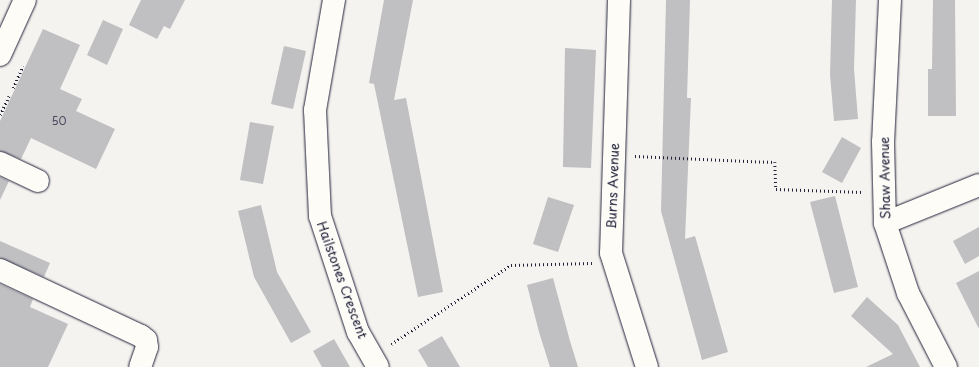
<!DOCTYPE html>
<style>
body{margin:0}
#map{position:relative;width:979px;height:367px;overflow:hidden;background:#f4f3ef;font-family:"Playpen Sans",sans-serif}
div>[style]{position:absolute}
[style*='--x']{left:calc(var(--x)*1px);top:calc(var(--y)*1px);width:calc(var(--w)*1px);rotate:calc(var(--a)*1deg)}
.building>*{inset:0;background:#c0bfc2}
.path>*{height:2.5px;margin-top:-1.25px;transform-origin:0;background:repeating-linear-gradient(90deg,#22223b 0 1px,transparent 0 4px)}
.roads{filter:drop-shadow(0 0 1px #22223b) drop-shadow(0 0 1px #22223b)}
.minor>*{height:22px;margin:-11px;padding:0 11px;transform-origin:11px;border-radius:11px;background:#fdfcf7}
.major>*{height:22px;margin:-11px;padding:0 11px;transform-origin:11px;border-radius:11px;background:#fdfcf7}
span{translate:-50% -50%;white-space:nowrap;text-align:center;line-height:1.15;-webkit-text-stroke:3.5px #fdfcf7;paint-order:stroke}
.number-label{font-size:11px;color:#4a495d}
.number-label span{-webkit-text-stroke-width:0}
.street-label{font-size:13px;color:#22223b}
</style>
<div id="map">
<div class="building">
<i style="clip-path:polygon(141px 0,185px 0,170px 29px,164px 26px,157px 39px,129px 25px)"></i>
<i style="clip-path:polygon(384px 0,413px 0,394px 100px,406px 98px,443px 292px,418px 297px,374px 84px,369px 83px)"></i>
<i style="clip-path:polygon(666px 0,690px 0,687px 98px,691px 98px,685px 239px,695px 236px,728px 352px,702px 360px,661px 211px)"></i>
<i style="clip-path:polygon(832px 0,856px 0,854px 69px,858px 119px,834px 121px,830px 75px)"></i>
<i style="clip-path:polygon(933px 0,955px 0,956px 116px,928px 116px,928px 69px,932px 69px)"></i>
<i style="clip-path:polygon(103px 20px,123px 29px,107px 65px,87px 55px)"></i>
<i style="clip-path:polygon(43px 29px,80px 45px,60px 89px,82px 99px,76px 111px,115px 129px,96px 169px,31px 138px,21px 159px,0 151px,0 121px)"></i>
<i style="clip-path:polygon(284px 46px,306px 51px,293px 109px,271px 104px)"></i>
<i style="clip-path:polygon(565px 48px,596px 50px,591px 168px,563px 167px)"></i>
<i style="clip-path:polygon(250px 122px,274px 126px,263px 184px,240px 180px)"></i>
<i style="clip-path:polygon(842px 137px,861px 148px,842px 183px,822px 172px)"></i>
<i style="clip-path:polygon(0 177px,9px 181px,0 200px)"></i>
<i style="clip-path:polygon(835px 196px,858px 287px,834px 293px,810px 202px)"></i>
<i style="clip-path:polygon(548px 197px,574px 205px,558px 252px,533px 244px)"></i>
<i style="clip-path:polygon(261px 205px,277px 272px,311px 332px,291px 343px,254px 277px,238px 211px)"></i>
<i style="clip-path:polygon(979px 227px,979px 256px,965px 264px,953px 241px)"></i>
<i style="clip-path:polygon(0 241px,50px 263px,44px 277px,0 258px)"></i>
<i style="clip-path:polygon(979px 271px,979px 329px,956px 283px)"></i>
<i style="clip-path:polygon(553px 278px,570px 341px,578px 367px,550px 367px,539px 332px,527px 285px)"></i>
<i style="clip-path:polygon(0 284px,33px 299px,30px 307px,68px 324px,48px 367px,0 367px)"></i>
<i style="clip-path:polygon(867px 297px,898px 325px,920px 367px,866px 367px,893px 354px,851px 316px)"></i>
<i style="clip-path:polygon(442px 336px,460px 367px,428px 367px,418px 350px)"></i>
<i style="clip-path:polygon(334px 339px,350px 367px,322px 367px,313px 351px)"></i>
</div>
<div class="path">
<i style="--x:13;--y:88;--w:24;--a:-66"></i>
<i style="--x:0;--y:115;--w:21;--a:-65"></i>
<i style="--x:635;--y:156;--w:140;--a:2.5"></i>
<i style="--x:775;--y:162;--w:27;--a:88"></i>
<i style="--x:776;--y:189;--w:86;--a:2"></i>
<i style="--x:391;--y:344;--w:144;--a:-33.4"></i>
<i style="--x:511;--y:265;--w:81;--a:-1.4"></i>
</div>
<div class="roads">
<div class="minor">
<i style="--x:334;--y:0;--w:112;--a:99.8"></i>
<i style="--x:315;--y:110;--w:106;--a:87.3"></i>
<i style="--x:320;--y:216;--w:122;--a:71.9"></i>
<i style="--x:358;--y:332;--w:40;--a:60.3"></i>
<i style="--x:619;--y:0;--w:253;--a:91.8"></i>
<i style="--x:611;--y:253;--w:120;--a:72.5"></i>
<i style="--x:890;--y:0;--w:142;--a:92.8"></i>
<i style="--x:883;--y:142;--w:81;--a:88.6"></i>
<i style="--x:885;--y:223;--w:74;--a:71.8"></i>
<i style="--x:908;--y:293;--w:83;--a:62.8"></i>
<i style="--x:0;--y:163;--w:42;--a:25.3"></i>
<i style="--x:885;--y:223;--w:101;--a:-22"></i>
<i style="--x:0;--y:270;--w:156;--a:25.1"></i>
<i style="--x:141;--y:336;--w:6;--a:39"></i>
<i style="--x:146;--y:340;--w:7;--a:82"></i>
<i style="--x:147;--y:347;--w:21;--a:109"></i>
</div>
<div class="major">
<i style="--x:0;--y:55;--w:60;--a:-65.6"></i>
</div>
</div>
<div class="number-label">
<span style="left:59px;top:121px">50</span>
</div>
<div class="street-label">
<span style="left:885px;top:178px;rotate:-91deg">Shaw Avenue</span>
<span style="left:613px;top:186px;rotate:-88deg">Burns Avenue</span>
<span style="left:342px;top:280px;rotate:70deg">Hailstones Crescent</span>
</div>
</div>
